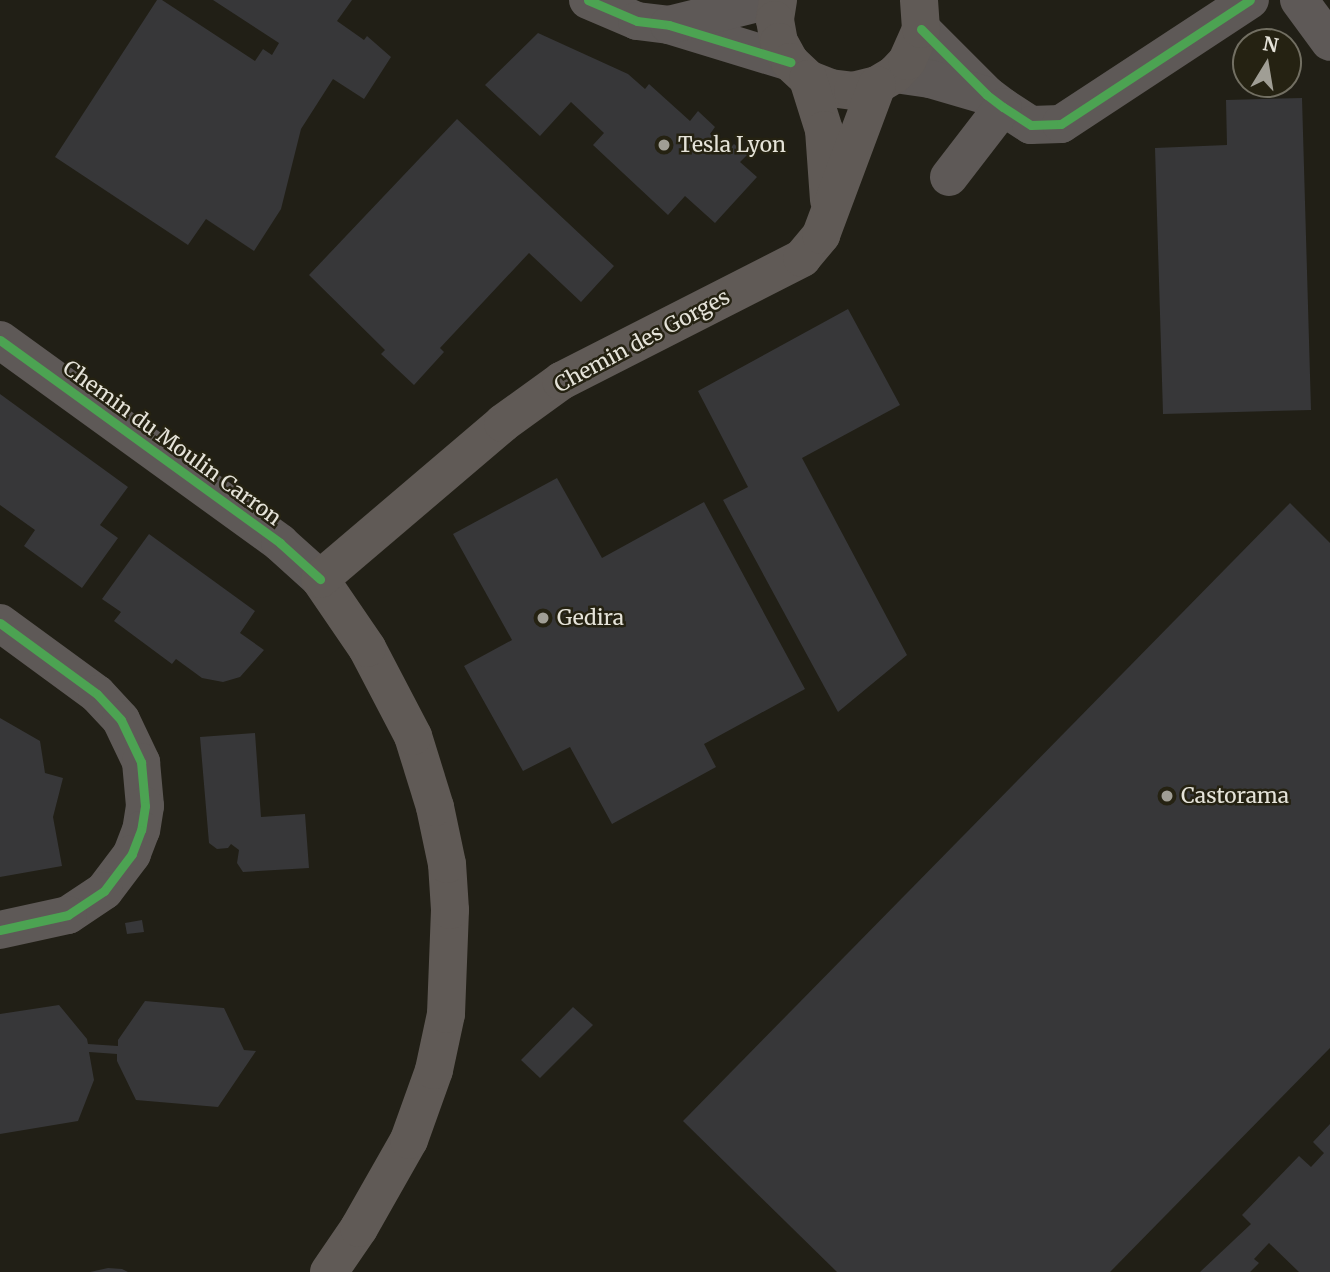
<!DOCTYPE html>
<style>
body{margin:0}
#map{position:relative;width:1330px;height:1272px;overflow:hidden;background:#211f16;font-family:Merriweather,serif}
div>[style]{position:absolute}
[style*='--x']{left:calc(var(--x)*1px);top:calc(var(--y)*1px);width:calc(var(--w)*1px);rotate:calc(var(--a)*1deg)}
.building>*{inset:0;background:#373739}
.minor>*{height:38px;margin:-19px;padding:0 19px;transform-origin:19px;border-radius:19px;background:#5e5957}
.major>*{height:38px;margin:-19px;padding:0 19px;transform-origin:19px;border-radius:19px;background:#605a56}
.cycleway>*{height:9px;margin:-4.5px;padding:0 4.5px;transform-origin:4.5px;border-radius:4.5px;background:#4ca352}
.dots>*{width:19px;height:19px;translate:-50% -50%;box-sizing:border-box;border:4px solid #252212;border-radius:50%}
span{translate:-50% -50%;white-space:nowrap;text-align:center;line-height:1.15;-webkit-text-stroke:5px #252212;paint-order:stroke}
.poi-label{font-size:21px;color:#e5e3d9}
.left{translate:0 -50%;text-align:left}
.street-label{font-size:21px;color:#e5e3d9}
.north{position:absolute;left:1232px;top:28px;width:70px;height:70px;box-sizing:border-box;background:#252212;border:2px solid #726f62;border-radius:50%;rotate:11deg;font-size:19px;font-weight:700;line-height:28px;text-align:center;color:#e5e3d9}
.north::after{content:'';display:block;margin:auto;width:24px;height:32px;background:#a09e95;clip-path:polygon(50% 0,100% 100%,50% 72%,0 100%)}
</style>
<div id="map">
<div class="building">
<i style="clip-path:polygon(157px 0,162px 0,255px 61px,263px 49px,272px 55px,279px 43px,213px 0,352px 0,337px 21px,364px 40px,367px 36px,391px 57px,364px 99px,333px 79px,301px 129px,281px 209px,254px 251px,206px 219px,188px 245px,55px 157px)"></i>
<i style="clip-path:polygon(538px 33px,628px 74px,645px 89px,649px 84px,690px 121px,698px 111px,715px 127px,710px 134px,727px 151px,734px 144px,747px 155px,740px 162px,757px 177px,715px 223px,685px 196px,668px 215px,593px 145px,604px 133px,571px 102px,540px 136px,485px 85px)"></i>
<i style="clip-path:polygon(1302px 98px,1311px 410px,1163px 414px,1155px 148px,1227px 145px,1226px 100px)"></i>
<i style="clip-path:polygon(457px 119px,614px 266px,581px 302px,529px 253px,440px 348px,444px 352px,414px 385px,381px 354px,385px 350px,309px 275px)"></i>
<i style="clip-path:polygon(848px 309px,900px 405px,802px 458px,907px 655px,838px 712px,723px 500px,748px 487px,698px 391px)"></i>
<i style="clip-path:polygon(0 394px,128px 487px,100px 525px,118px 538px,82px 588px,24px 546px,35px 530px,0 505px)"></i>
<i style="clip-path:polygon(557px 478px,602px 558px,704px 502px,805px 689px,704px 744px,716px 767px,612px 824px,570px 747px,523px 771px,464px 666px,512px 640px,453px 534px)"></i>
<i style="clip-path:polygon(1290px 503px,1330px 543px,1330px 1048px,1110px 1272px,837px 1272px,683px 1121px)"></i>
<i style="clip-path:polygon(149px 534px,255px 611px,240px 633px,264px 650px,240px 677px,223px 682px,202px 678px,176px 659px,172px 664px,114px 621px,121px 612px,102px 599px)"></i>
<i style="clip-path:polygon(0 718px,40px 741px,45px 773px,63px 778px,53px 817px,62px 866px,0 877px)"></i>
<i style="clip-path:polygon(255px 733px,261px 817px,305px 814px,309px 868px,243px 872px,237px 863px,239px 850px,231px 844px,228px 848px,217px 849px,209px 843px,200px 737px)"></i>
<i style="clip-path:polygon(142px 920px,144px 932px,127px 934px,125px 923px)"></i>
<i style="clip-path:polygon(145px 1001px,224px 1008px,244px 1050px,256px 1051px,218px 1107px,136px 1100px,117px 1061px,117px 1054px,89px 1052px,94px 1080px,78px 1121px,0 1134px,0 1014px,59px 1005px,87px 1039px,88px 1044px,118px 1046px,118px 1040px)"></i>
<i style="clip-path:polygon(573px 1007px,593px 1025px,540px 1078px,521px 1060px)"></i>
<i style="clip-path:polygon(1330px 1124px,1330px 1272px,1299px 1272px,1269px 1243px,1254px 1259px,1259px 1263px,1250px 1272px,1200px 1272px,1251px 1224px,1242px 1215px,1299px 1156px,1311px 1167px,1324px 1153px,1313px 1142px)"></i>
<i style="clip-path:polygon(108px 1268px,122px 1269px,128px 1272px,90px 1272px)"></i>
</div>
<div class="minor">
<i style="--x:588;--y:0;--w:53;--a:23.2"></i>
<i style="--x:637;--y:21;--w:32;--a:7"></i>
<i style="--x:669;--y:25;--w:127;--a:17"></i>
<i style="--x:1299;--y:0;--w:52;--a:53.6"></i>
<i style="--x:669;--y:25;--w:103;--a:-14"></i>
<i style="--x:921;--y:29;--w:93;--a:45"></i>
<i style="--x:987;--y:95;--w:20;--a:37"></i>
<i style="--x:1003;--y:107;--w:33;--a:33"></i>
<i style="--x:1031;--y:125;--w:30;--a:-2"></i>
<i style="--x:1061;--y:124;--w:226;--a:-33.3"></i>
<i style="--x:895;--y:74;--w:35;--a:8"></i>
<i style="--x:930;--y:79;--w:57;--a:16.2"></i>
<i style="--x:949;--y:177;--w:88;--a:-52.4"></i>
<i style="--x:0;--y:340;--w:346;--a:35.9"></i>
<i style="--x:280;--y:543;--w:54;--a:42"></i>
<i style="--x:0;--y:623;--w:120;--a:36.2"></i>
<i style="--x:97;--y:694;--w:35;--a:47"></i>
<i style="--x:121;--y:720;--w:47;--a:64.5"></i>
<i style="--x:141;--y:762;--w:44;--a:84.8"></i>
<i style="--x:145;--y:806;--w:24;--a:99"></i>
<i style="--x:141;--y:830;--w:26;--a:111"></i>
<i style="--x:132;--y:854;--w:46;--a:127.1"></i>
<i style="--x:104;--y:891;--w:43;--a:146.3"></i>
<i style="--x:68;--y:915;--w:70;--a:167.6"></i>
</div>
<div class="major">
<i style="--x:778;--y:0;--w:20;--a:99"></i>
<i style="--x:775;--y:20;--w:22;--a:80"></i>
<i style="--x:779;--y:42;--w:23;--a:61"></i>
<i style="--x:790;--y:62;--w:25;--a:43"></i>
<i style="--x:808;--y:79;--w:24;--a:22"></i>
<i style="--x:830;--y:88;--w:23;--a:7"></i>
<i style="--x:853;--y:91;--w:25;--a:-14"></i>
<i style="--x:877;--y:85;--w:21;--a:-31"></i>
<i style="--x:895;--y:74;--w:18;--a:-47"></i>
<i style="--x:907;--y:61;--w:35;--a:-66"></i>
<i style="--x:921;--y:29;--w:29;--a:-94"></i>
<i style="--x:808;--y:79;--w:53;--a:72.6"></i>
<i style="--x:824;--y:130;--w:70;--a:85.9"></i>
<i style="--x:329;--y:1272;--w:53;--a:-55.7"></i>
<i style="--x:359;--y:1228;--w:101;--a:-60.4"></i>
<i style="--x:409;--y:1140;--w:74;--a:-70.3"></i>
<i style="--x:434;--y:1070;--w:57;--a:-77.9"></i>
<i style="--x:446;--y:1014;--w:104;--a:-87.8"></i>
<i style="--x:450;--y:910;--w:46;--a:-93.7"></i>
<i style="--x:447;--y:864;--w:58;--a:-101.9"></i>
<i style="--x:435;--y:807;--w:74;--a:-107.2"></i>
<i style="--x:413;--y:736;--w:99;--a:-117.6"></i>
<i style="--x:367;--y:648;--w:83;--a:-124.3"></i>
<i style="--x:320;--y:579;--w:240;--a:-40.4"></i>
<i style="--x:503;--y:423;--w:72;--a:-35.9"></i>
<i style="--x:561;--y:381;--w:271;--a:-27"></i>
<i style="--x:802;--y:258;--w:30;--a:-50"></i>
<i style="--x:821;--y:235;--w:160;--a:-69.5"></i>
</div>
<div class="cycleway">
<i style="--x:588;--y:0;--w:53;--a:23.2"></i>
<i style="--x:637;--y:21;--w:32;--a:7"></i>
<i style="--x:669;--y:25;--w:127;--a:17"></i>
<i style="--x:921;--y:29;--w:93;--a:45"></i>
<i style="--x:987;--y:95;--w:20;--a:37"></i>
<i style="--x:1003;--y:107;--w:33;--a:33"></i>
<i style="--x:1031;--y:125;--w:30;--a:-2"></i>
<i style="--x:1061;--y:124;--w:226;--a:-33.3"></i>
<i style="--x:0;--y:340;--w:346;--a:35.9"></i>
<i style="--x:280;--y:543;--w:54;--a:42"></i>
<i style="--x:0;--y:623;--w:120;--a:36.2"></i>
<i style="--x:97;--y:694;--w:35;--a:47"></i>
<i style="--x:121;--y:720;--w:47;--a:64.5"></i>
<i style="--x:141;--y:762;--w:44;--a:84.8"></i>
<i style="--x:145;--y:806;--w:24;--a:99"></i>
<i style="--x:141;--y:830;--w:26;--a:111"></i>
<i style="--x:132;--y:854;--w:46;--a:127.1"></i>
<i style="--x:104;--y:891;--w:43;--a:146.3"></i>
<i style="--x:68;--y:915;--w:70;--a:167.6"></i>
</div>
<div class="dots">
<i style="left:664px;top:145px;background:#a09e95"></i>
<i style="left:543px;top:618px;background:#a09e95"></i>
<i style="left:1167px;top:796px;background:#a09e95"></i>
</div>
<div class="poi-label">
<span class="left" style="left:678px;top:145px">Tesla Lyon</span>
<span class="left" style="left:557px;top:618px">Gedira</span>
<span class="left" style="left:1181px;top:796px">Castorama</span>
</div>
<div class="street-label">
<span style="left:642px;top:341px;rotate:-28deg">Chemin des Gorges</span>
<span style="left:172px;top:443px;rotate:36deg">Chemin du Moulin Carron</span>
</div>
<div class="north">N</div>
</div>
